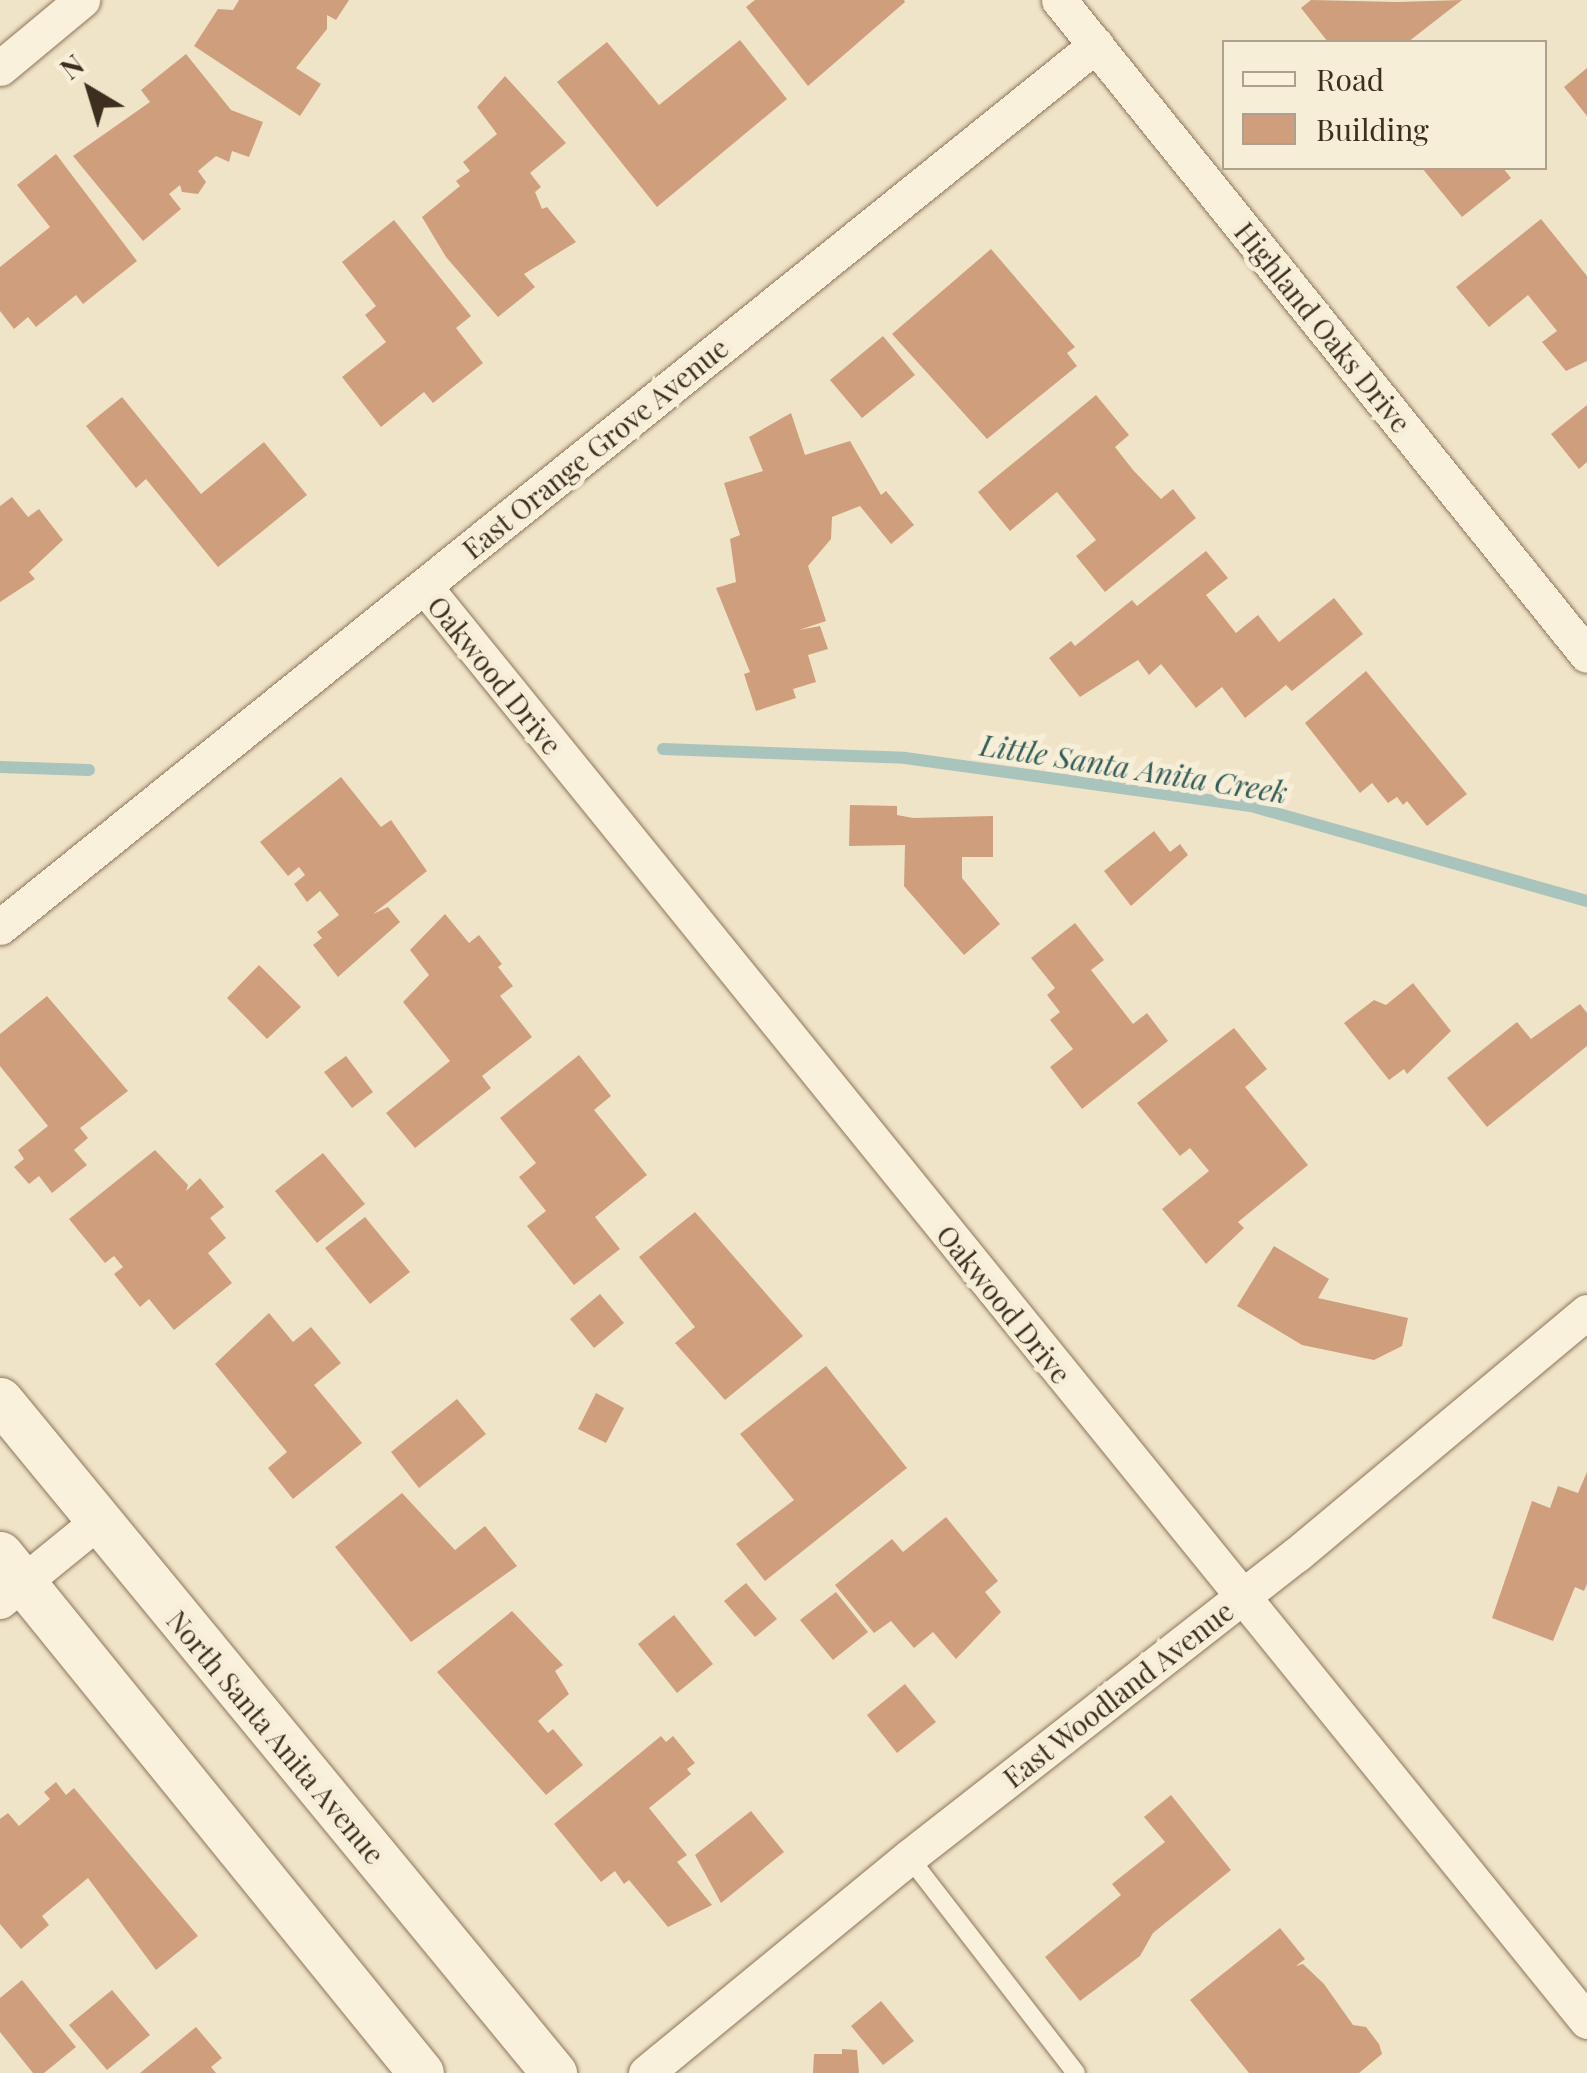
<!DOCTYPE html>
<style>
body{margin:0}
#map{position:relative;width:1587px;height:2073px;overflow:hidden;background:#f0e4c8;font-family:"Playfair Display",serif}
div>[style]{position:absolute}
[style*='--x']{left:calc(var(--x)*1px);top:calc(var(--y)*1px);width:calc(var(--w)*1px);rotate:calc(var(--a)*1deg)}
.stream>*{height:12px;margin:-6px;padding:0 6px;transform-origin:6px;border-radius:6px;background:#a9c4bc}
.building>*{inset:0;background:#cf9f7d}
.roads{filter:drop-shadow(0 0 2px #8d765c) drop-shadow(0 0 2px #8d765c)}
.service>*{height:18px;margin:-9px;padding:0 9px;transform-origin:9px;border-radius:9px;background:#faf1dc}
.minor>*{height:35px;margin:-17.5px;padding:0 17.5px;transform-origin:17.5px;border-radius:17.5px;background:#faf1dc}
.tertiary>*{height:45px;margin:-22.5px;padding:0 22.5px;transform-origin:22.5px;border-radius:22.5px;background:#faf1dc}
span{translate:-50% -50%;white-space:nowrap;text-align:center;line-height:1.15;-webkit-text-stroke:10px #f7eed8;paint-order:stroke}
.street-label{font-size:28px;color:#3d2e20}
.water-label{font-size:30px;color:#2f5d5a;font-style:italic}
.legend{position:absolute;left:1222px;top:40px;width:325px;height:130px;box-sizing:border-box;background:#f7eed8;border:2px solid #ada18e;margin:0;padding:12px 18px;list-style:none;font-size:30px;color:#3d2e20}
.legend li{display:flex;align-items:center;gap:20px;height:50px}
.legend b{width:50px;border:2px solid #ada18e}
.north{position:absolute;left:40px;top:40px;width:100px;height:100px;-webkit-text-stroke:8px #f7eed8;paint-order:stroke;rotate:322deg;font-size:28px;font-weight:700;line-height:40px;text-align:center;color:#3d2e20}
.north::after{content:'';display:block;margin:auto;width:35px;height:45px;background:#3d2e20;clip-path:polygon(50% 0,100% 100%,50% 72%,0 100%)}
</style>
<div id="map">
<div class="stream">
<i style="--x:663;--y:749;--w:242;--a:2.1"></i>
<i style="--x:905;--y:758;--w:349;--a:7.9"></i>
<i style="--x:1251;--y:806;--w:349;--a:15.8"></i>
<i style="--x:0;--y:767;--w:89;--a:1.9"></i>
</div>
<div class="building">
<i style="clip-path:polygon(239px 0,349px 0,336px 20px,327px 15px,327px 29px,296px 68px,321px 84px,300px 116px,194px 46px,218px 9px,233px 10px)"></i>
<i style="clip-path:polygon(755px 0,904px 0,905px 2px,808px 86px,746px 7px)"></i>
<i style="clip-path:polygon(1311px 0,1397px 2px,1462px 0,1408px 42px,1328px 42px,1301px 8px)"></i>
<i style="clip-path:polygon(740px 40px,787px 99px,657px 207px,557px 82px,607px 42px,659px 105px)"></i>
<i style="clip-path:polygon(186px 54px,231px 110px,263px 122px,249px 157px,232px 151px,229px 162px,216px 156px,198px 171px,206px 182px,198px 194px,182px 192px,180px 185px,169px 194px,181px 209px,143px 241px,73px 156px,150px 102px,141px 90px)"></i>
<i style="clip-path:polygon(1587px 68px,1587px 116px,1564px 87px)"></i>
<i style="clip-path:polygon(505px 76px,566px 143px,530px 173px,541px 187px,535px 192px,542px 209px,547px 207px,576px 242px,524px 274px,535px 287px,498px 317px,446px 257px,422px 217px,460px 186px,456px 181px,470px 171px,463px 162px,497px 134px,477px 107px)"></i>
<i style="clip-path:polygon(56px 154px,137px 261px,83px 304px,76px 295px,36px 327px,28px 317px,14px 329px,0 311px,0 267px,50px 227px,17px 185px)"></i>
<i style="clip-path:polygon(1422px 168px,1503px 168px,1511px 178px,1462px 217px)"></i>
<i style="clip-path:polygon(1541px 219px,1587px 276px,1587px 361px,1566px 371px,1542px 342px,1557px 331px,1528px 295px,1489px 327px,1456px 287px)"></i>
<i style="clip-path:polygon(394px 220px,471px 316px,456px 328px,483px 363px,433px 403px,424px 392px,381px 427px,342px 377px,386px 342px,365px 315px,376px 306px,342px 262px)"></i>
<i style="clip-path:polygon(991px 249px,1075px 347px,1067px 353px,1077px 366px,987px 439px,892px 334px)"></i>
<i style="clip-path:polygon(883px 336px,915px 375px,862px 418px,830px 380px)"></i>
<i style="clip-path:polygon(1096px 395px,1129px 435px,1115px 447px,1133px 470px,1161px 499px,1173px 489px,1196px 518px,1105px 592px,1076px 556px,1096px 540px,1057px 492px,1010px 531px,978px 492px)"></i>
<i style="clip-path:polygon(122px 397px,201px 494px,264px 442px,307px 495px,218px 567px,146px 479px,136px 488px,86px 426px)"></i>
<i style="clip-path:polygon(1587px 405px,1587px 462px,1579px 469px,1551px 434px)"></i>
<i style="clip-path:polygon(791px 413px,805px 455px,850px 441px,881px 495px,886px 491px,914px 525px,891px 544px,860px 506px,832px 517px,831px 539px,808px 566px,826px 621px,799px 630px,820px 626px,828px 649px,808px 655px,816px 682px,793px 689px,796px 698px,756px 711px,744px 674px,750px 672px,716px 588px,736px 582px,730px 539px,740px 535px,724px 483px,763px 471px,749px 437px)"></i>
<i style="clip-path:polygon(12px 497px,28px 517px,39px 509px,63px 540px,29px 572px,35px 579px,0 602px,0 506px)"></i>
<i style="clip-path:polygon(1206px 551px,1228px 578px,1206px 595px,1236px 633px,1258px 615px,1279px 642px,1334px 598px,1363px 634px,1292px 691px,1286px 685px,1245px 718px,1222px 687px,1196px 708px,1161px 664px,1149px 675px,1138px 660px,1080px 697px,1049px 658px,1071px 641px,1075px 646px,1132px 600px,1137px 606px)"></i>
<i style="clip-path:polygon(1366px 671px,1467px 794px,1427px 826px,1407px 801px,1403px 805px,1397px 797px,1388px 803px,1372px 783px,1360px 793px,1305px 723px)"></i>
<i style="clip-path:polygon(341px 777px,381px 827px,391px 820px,427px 871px,373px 914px,388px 907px,400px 922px,338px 977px,313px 945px,322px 938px,317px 932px,339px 915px,320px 891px,307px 902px,294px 884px,305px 875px,299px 867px,288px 876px,260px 842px)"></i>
<i style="clip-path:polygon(850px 805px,897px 806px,897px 815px,913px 818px,993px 816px,993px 857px,962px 857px,962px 878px,1000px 924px,964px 955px,904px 886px,905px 845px,849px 846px)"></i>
<i style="clip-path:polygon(1154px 831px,1170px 852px,1180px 844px,1188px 855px,1131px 906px,1104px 871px)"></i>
<i style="clip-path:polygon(445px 914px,469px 943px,479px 935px,502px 964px,498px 967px,513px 986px,500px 996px,532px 1037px,482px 1076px,491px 1088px,415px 1148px,386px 1113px,450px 1061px,403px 1002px,429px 975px,410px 950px)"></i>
<i style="clip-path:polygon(1075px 923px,1104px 960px,1091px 970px,1133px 1024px,1147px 1013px,1168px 1041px,1082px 1109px,1050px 1067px,1073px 1049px,1050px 1020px,1060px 1012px,1047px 995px,1055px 988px,1031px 958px)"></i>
<i style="clip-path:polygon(259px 965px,301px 1007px,267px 1039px,227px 998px)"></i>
<i style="clip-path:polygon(1413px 983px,1451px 1031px,1407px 1074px,1404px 1069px,1389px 1080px,1344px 1023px,1374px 1000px,1386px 1005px)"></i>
<i style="clip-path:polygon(47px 996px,128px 1091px,80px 1128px,88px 1138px,74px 1150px,87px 1165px,52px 1193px,39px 1176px,29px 1184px,14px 1167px,24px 1159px,18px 1150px,48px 1126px,0 1066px,0 1034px)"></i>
<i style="clip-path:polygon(1580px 1004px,1587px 1013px,1587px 1046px,1487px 1127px,1447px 1078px,1517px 1022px,1531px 1039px)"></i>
<i style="clip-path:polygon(1234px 1028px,1267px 1069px,1245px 1087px,1308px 1165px,1238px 1222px,1244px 1228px,1206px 1264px,1162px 1209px,1209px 1171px,1190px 1148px,1180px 1156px,1137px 1103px)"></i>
<i style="clip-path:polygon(579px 1055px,611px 1096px,594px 1110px,647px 1175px,595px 1217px,620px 1249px,574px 1285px,527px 1226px,546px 1211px,519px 1177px,536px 1163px,500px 1118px)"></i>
<i style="clip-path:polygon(346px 1056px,373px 1092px,352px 1108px,324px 1072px)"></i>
<i style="clip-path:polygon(155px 1150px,188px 1185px,186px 1191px,200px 1178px,224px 1207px,210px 1218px,226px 1238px,208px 1253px,232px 1283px,174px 1330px,149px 1299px,140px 1307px,114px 1274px,123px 1267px,114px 1256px,105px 1263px,69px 1219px)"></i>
<i style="clip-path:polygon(323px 1153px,365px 1204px,317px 1243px,275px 1191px)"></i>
<i style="clip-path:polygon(695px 1212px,803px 1336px,725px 1400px,675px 1343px,695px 1327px,639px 1257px)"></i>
<i style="clip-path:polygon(365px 1217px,410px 1272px,370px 1304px,325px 1248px)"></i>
<i style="clip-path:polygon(1274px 1246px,1329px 1279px,1318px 1298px,1408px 1318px,1402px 1346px,1374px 1360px,1302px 1345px,1237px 1306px)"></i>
<i style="clip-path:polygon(600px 1294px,624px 1323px,594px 1348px,570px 1319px)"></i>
<i style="clip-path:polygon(269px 1313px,293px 1342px,311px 1327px,341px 1363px,314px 1385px,362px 1443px,293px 1499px,268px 1468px,287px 1452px,215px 1364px)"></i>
<i style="clip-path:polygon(826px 1366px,907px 1468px,765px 1581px,736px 1544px,794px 1500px,740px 1434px)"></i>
<i style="clip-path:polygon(596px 1393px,624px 1408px,606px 1443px,578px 1429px)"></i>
<i style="clip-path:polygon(457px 1399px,486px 1434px,419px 1488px,391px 1452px)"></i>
<i style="clip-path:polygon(1587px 1472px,1587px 1584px,1584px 1591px,1575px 1587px,1553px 1641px,1492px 1618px,1532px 1501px,1550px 1508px,1558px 1486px,1578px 1493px)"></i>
<i style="clip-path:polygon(402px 1493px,455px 1550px,485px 1526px,517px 1566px,411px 1642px,335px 1547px)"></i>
<i style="clip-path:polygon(946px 1517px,998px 1581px,985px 1592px,1001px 1612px,956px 1659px,933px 1632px,914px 1648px,891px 1621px,874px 1633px,835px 1585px,892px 1539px,903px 1552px)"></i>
<i style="clip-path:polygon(746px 1583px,777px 1619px,755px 1637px,724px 1601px)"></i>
<i style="clip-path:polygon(836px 1592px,868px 1632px,833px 1660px,800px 1620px)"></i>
<i style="clip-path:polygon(512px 1611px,563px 1665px,555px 1671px,569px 1694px,538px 1721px,548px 1733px,553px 1729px,583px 1765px,546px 1795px,437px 1672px)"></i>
<i style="clip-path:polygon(674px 1615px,713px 1664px,677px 1693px,638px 1644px)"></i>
<i style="clip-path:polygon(905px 1684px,936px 1722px,897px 1753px,867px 1715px)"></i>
<i style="clip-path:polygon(661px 1736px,666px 1742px,673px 1736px,695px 1763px,687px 1769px,691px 1774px,649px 1808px,687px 1855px,677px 1862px,712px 1905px,668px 1927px,629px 1880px,624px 1884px,615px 1871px,601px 1882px,554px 1824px)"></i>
<i style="clip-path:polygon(56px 1782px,66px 1795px,74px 1788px,198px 1936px,156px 1970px,88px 1878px,42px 1916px,49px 1925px,21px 1949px,0 1924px,0 1819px,8px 1813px,19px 1826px,50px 1799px,44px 1792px)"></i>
<i style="clip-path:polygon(1171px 1795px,1231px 1870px,1153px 1933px,1140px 1956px,1080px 2001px,1045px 1957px,1121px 1895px,1112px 1884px,1165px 1842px,1144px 1817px)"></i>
<i style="clip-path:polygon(751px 1811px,784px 1852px,721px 1903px,695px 1855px)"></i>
<i style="clip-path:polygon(1280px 1928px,1305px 1959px,1296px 1966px,1303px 1964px,1324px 1984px,1353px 2025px,1366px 2027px,1379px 2044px,1382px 2054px,1359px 2073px,1249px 2073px,1190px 2000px)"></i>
<i style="clip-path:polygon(22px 1980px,76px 2047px,44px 2073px,33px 2073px,0 2032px,0 1998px)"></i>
<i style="clip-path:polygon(112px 1990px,150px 2035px,107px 2070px,69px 2025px)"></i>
<i style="clip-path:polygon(881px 2001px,914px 2041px,883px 2065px,851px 2026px)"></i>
<i style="clip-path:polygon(196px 2027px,222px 2058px,211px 2067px,216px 2073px,140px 2073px)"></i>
<i style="clip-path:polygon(842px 2049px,857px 2050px,859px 2073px,813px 2073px,814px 2054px,842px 2054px)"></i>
</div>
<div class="roads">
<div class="service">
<i style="--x:909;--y:1857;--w:273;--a:52.3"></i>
</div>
<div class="minor">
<i style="--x:1059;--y:0;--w:841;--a:51.13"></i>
<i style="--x:0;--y:68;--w:107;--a:-39.7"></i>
<i style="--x:424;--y:586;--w:1847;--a:50.98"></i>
<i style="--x:0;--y:927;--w:1407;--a:-38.83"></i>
<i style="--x:0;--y:1601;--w:127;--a:-39.2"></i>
<i style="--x:646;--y:2073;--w:340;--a:-39.4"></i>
<i style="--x:909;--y:1857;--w:491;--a:-38"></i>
<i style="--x:1296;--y:1555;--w:379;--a:-39.9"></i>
</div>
<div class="tertiary">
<i style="--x:0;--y:1400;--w:872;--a:50.54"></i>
<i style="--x:0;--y:1554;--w:668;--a:50.95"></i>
</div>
</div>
<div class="street-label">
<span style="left:1323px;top:327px;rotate:51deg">Highland Oaks Drive</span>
<span style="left:595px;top:448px;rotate:-39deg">East Orange Grove Avenue</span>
<span style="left:495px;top:675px;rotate:51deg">Oakwood Drive</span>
<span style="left:1004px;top:1304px;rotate:51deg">Oakwood Drive</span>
<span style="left:1118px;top:1694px;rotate:-38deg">East Woodland Avenue</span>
<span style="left:276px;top:1737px;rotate:50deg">North Santa Anita Avenue</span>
</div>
<div class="water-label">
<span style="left:1134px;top:768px;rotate:9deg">Little Santa Anita Creek</span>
</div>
<ul class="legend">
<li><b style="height:12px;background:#faf1dc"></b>Road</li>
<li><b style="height:28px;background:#cf9f7d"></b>Building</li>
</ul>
<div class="north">N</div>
</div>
